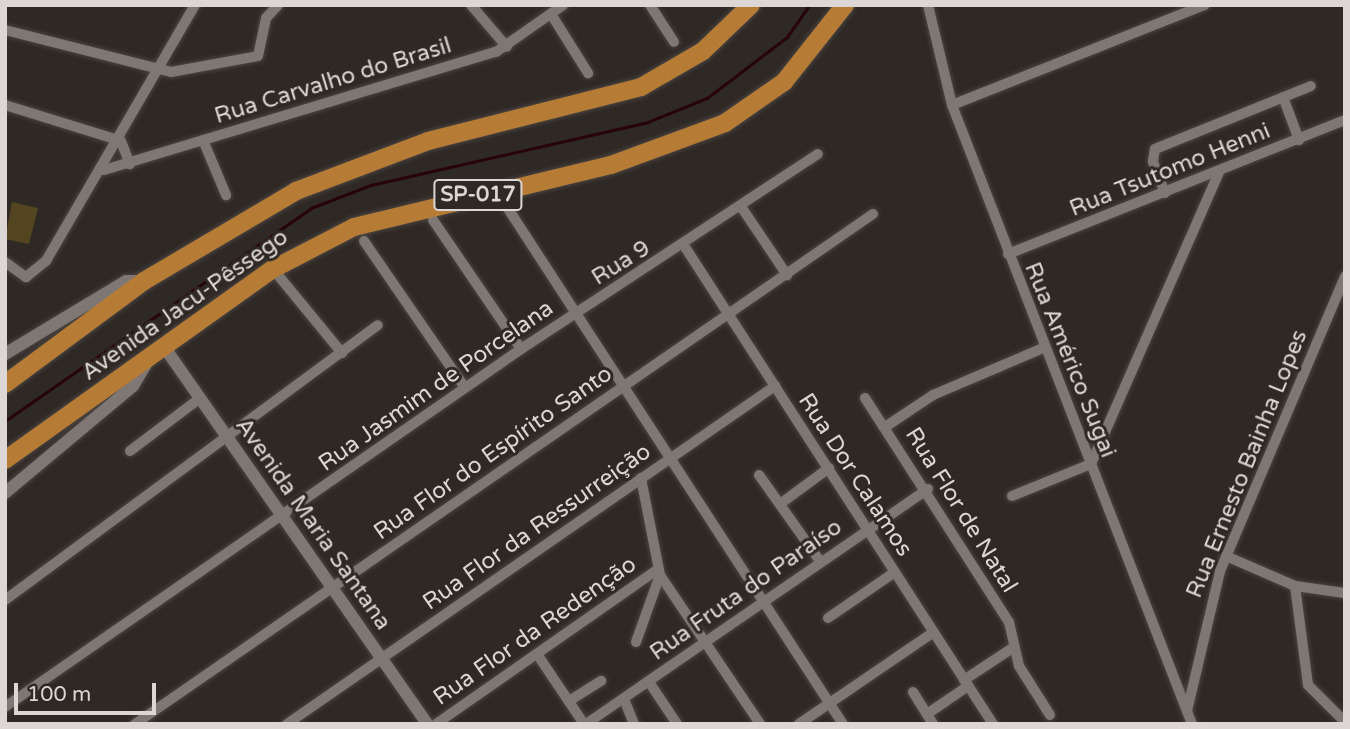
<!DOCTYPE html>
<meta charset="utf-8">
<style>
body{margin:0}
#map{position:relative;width:1350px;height:729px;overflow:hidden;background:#2f2925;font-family:"Varela Round",sans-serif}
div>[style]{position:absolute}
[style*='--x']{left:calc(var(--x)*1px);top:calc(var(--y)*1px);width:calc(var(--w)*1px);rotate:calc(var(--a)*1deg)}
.green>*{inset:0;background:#544521}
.stream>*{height:2.5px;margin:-1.25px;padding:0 1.25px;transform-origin:1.25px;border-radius:1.25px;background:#27030b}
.roads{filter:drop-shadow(0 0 2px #4a4442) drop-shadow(0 0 2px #4a4442)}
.minor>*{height:10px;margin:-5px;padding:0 5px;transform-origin:5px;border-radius:5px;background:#7f7773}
.tertiary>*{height:12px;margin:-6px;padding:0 6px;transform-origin:6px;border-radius:6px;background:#7f7773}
.trunk>*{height:18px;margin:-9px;padding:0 9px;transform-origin:9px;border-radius:9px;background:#b67c36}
span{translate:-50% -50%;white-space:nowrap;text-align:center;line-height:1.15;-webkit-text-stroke:6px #2f2925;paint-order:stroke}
.shield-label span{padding:2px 5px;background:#2f2925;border:2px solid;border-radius:5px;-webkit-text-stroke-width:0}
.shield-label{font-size:21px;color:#dcd7d5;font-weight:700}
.street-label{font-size:23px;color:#dcd7d5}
.frame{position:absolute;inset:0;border:7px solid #dcd7d5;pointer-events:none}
.scale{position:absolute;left:14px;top:683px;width:142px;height:32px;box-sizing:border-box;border:4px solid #dcd7d5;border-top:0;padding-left:9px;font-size:21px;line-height:24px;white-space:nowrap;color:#dcd7d5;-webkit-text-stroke:5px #2f2925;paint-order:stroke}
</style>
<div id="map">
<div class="green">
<i style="clip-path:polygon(12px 202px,38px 208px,29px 244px,5px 239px)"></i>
</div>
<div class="stream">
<i style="--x:5;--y:421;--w:373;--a:-34.8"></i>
<i style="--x:311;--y:208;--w:64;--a:-21"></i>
<i style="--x:371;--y:185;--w:284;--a:-12.8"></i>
<i style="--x:648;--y:122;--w:64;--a:-22.1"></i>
<i style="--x:707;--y:98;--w:101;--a:-37.3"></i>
<i style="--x:787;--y:37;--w:39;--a:-55"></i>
</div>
<div class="roads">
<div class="minor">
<i style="--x:471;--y:5;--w:55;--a:49.4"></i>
<i style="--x:650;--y:5;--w:44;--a:57"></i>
<i style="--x:928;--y:5;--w:103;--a:76.5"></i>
<i style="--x:952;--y:105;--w:664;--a:68.81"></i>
<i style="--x:551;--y:14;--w:70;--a:57.9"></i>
<i style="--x:5;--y:30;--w:171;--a:14.2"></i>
<i style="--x:171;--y:72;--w:88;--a:-10.4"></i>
<i style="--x:258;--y:56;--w:39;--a:-78"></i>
<i style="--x:266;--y:18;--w:18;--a:-47"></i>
<i style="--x:1283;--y:97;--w:46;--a:69.6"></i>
<i style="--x:5;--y:105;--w:121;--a:17.2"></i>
<i style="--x:121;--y:141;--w:25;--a:69"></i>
<i style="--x:952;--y:105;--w:272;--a:-21.6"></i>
<i style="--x:203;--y:140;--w:60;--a:67.3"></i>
<i style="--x:104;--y:170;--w:409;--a:-16.8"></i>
<i style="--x:496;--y:52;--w:82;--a:-35"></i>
<i style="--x:1165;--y:193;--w:34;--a:-111"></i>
<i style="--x:1153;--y:161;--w:12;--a:-81"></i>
<i style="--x:1155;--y:149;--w:168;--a:-22"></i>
<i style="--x:505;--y:204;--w:620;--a:56.98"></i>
<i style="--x:742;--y:208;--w:81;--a:56.1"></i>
<i style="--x:433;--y:220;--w:156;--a:55.7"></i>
<i style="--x:364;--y:241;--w:178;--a:55.5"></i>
<i style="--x:685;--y:247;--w:568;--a:57.15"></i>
<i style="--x:1008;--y:254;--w:363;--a:-21.7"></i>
<i style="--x:5;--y:262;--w:26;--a:36"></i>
<i style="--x:26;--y:277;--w:26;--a:-39"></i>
<i style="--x:46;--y:261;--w:296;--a:-59.8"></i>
<i style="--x:273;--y:269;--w:109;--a:50.6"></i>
<i style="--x:865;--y:398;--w:266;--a:57.3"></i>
<i style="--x:1009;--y:622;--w:45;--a:77.2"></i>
<i style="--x:1019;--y:666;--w:58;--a:57.7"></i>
<i style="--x:885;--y:427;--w:58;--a:-33.7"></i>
<i style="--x:933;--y:395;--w:120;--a:-23.1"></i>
<i style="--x:130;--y:451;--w:88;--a:-37.1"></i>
<i style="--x:759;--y:475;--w:105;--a:54.7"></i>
<i style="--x:1012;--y:496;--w:85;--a:-22.1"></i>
<i style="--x:1091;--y:464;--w:319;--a:-66.3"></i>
<i style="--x:780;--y:504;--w:61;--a:-36.3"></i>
<i style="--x:1226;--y:556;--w:75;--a:23.5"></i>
<i style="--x:1295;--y:586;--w:50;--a:8"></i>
<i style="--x:660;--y:575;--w:179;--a:56.1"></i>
<i style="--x:1295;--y:586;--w:100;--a:82.5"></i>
<i style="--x:1308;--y:685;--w:52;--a:45"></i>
<i style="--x:5;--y:600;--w:463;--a:-36.4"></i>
<i style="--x:828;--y:618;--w:81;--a:-34.5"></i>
<i style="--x:636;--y:642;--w:71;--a:-70.3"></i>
<i style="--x:660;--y:575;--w:99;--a:-101.1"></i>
<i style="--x:537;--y:654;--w:84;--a:56.1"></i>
<i style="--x:964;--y:680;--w:60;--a:-33.4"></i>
<i style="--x:649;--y:682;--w:50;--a:56.3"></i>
<i style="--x:913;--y:692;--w:38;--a:58"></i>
<i style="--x:624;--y:699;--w:27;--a:68"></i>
<i style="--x:569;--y:701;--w:38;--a:-32"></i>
<i style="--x:5;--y:707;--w:628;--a:-34.75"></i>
<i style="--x:521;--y:349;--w:355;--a:-33.3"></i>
<i style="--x:1187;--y:711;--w:144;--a:-76.7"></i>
<i style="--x:1220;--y:571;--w:320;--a:-67"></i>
<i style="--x:927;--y:714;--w:50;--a:-34.3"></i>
<i style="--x:135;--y:724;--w:897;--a:-34.65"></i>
<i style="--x:287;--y:724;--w:594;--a:-34.71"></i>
<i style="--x:436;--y:724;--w:269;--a:-34.9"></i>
<i style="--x:586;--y:724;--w:415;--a:-34.5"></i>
<i style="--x:799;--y:724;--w:163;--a:-34.3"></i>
</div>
<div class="tertiary">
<i style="--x:165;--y:348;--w:458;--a:55.1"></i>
<i style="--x:5;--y:354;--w:141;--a:-31.1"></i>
<i style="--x:126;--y:281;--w:18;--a:0"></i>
<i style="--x:5;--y:493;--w:167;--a:-39.9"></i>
<i style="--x:133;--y:386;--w:31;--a:-59"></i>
</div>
<div class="trunk">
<i style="--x:5;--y:384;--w:173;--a:-36.5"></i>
<i style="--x:144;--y:281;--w:177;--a:-30.6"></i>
<i style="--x:296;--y:191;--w:141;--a:-20.7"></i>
<i style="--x:428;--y:141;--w:220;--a:-14.2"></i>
<i style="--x:641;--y:87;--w:72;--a:-30.1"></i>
<i style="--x:703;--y:51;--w:66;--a:-43.8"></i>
<i style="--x:5;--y:460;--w:329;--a:-35.5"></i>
<i style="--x:273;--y:269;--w:91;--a:-27.4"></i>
<i style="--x:354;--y:227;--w:264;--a:-13.6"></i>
<i style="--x:611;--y:165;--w:121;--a:-20.2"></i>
<i style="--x:725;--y:123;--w:72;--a:-34.8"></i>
<i style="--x:784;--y:82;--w:98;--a:-51.6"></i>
</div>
</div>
<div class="shield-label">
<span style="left:478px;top:195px">SP-017</span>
</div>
<div class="street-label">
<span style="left:333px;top:81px;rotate:-17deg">Rua Carvalho do Brasil</span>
<span style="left:1170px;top:170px;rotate:-22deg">Rua Tsutomo Henni</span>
<span style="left:621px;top:263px;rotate:-32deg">Rua 9</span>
<span style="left:185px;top:305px;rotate:-35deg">Avenida Jacu-Pêssego</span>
<span style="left:1070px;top:360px;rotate:68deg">Rua Américo Sugai</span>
<span style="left:436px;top:386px;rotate:-35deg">Rua Jasmim de Porcelana</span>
<span style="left:493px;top:453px;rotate:-35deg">Rua Flor do Espírito Santo</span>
<span style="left:1247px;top:464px;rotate:-68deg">Rua Ernesto Bainha Lopes</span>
<span style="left:855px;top:475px;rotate:57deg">Rua Dor Calamos</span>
<span style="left:961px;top:510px;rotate:58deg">Rua Flor de Natal</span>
<span style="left:313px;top:524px;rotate:55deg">Avenida Maria Santana</span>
<span style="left:537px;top:527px;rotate:-35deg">Rua Flor da Ressurreição</span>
<span style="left:746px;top:590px;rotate:-35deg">Rua Fruta do Paraíso</span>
<span style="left:535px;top:631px;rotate:-35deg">Rua Flor da Redenção</span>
</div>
<div class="frame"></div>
<div class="scale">100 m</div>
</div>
